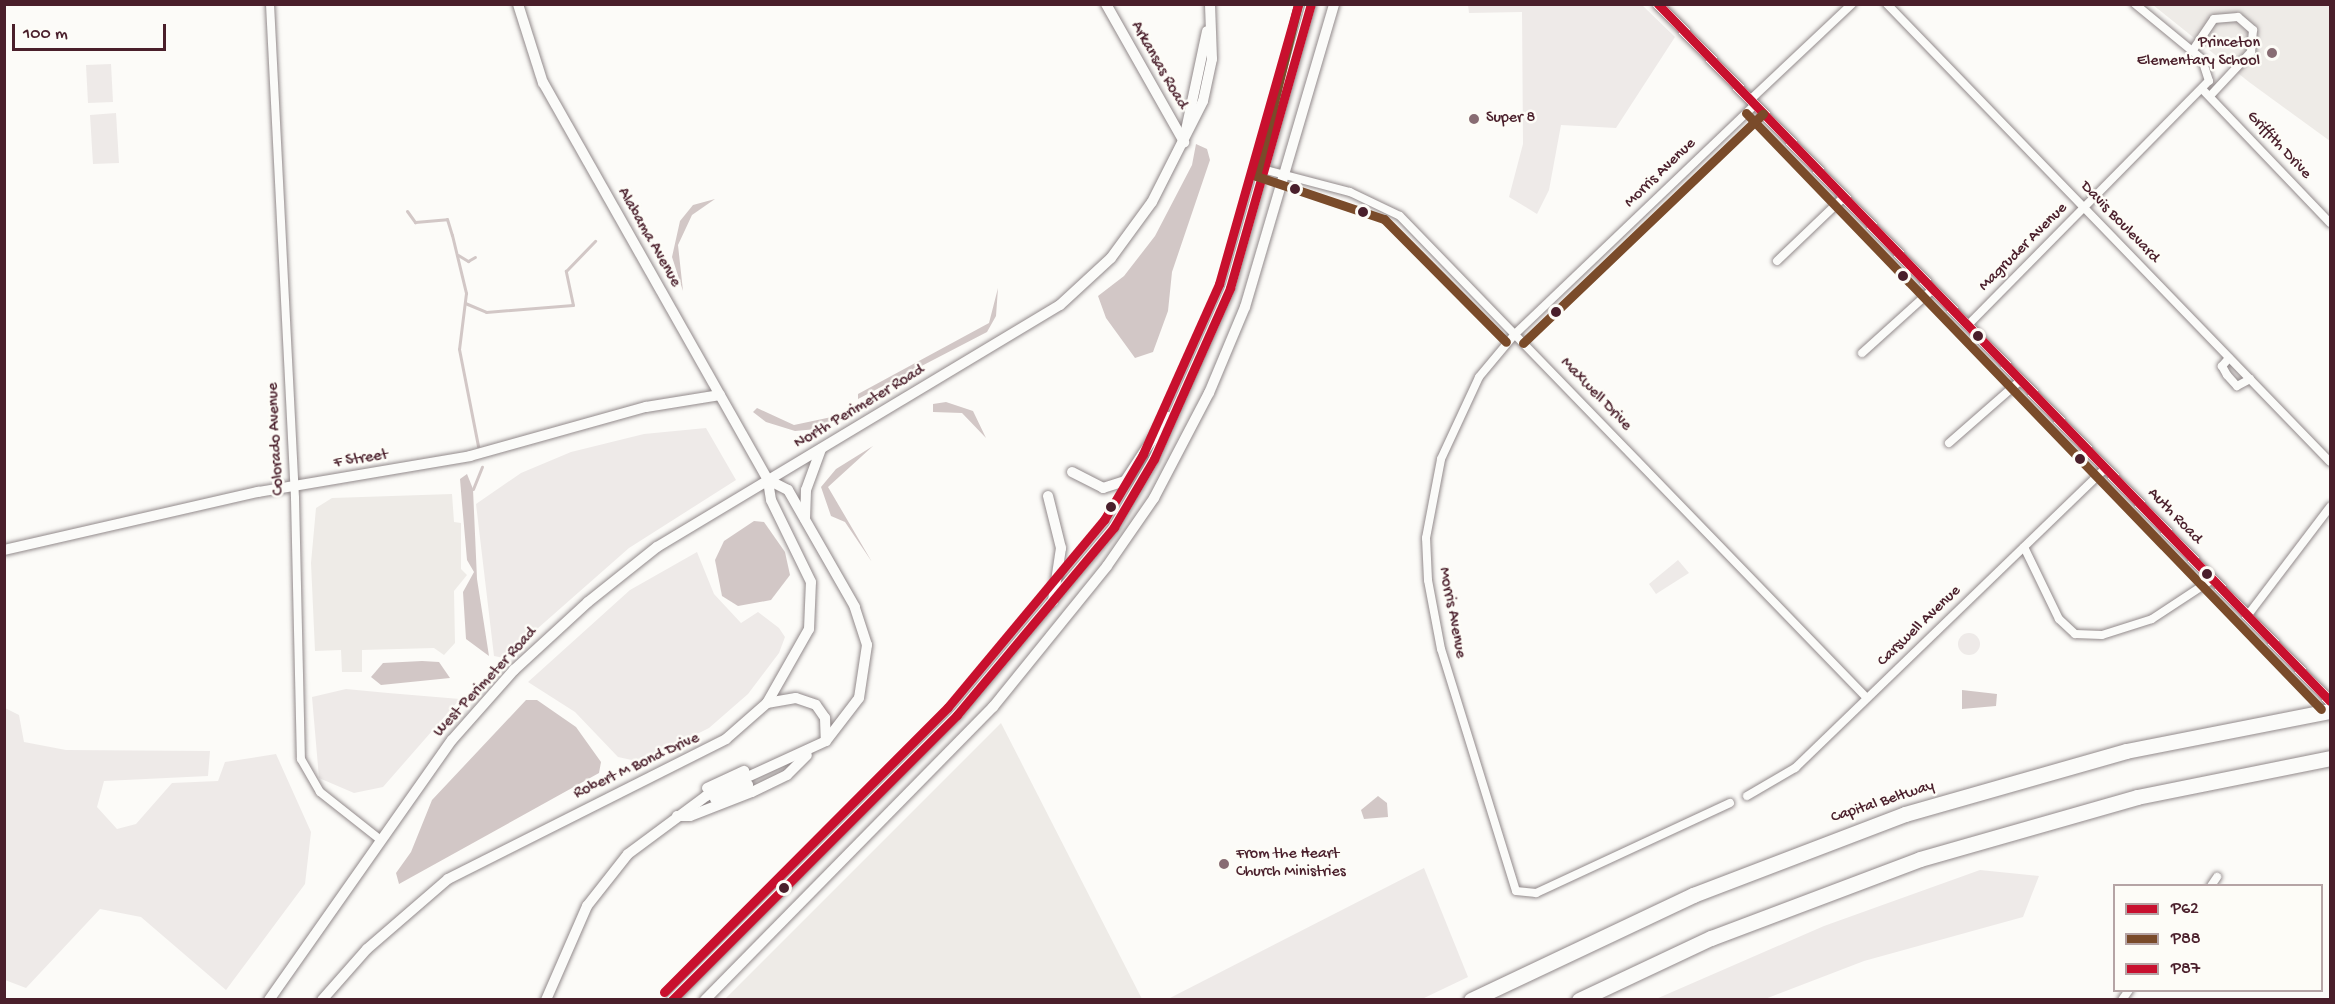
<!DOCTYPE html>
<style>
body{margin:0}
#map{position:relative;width:2335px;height:1004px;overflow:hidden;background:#fcfbf8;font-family:"Gochi Hand",sans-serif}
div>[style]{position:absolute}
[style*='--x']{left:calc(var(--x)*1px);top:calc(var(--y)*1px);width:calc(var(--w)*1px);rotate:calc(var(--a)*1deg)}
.built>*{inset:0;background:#eeebe7}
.green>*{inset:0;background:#eeeae8}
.round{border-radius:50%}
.water>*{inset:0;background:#d2c7c6}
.stream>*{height:3px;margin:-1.5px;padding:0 1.5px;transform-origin:1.5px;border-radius:1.5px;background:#d2c7c6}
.roads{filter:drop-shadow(0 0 2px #928a8b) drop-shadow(0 0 2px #928a8b)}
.minor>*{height:8px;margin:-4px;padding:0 4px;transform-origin:4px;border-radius:4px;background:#fbfbf9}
.tertiary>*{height:10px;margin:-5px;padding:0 5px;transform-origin:5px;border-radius:5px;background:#fbfbf9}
.secondary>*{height:10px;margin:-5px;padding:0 5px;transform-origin:5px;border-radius:5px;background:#fbfbf9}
.motorway>*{height:15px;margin:-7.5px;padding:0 7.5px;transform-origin:7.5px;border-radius:7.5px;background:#fbfbf9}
.bus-1>*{height:9px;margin:-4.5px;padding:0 4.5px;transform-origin:4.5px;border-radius:4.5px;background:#c8102e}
.bus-2>*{height:9px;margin:-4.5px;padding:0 4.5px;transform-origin:4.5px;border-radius:4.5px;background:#7a4b2a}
.bus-3>*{height:9px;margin:-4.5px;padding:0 4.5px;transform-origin:4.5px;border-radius:4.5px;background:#c8102e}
.dots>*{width:16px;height:16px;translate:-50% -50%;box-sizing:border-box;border:3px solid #fdfcf7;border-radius:50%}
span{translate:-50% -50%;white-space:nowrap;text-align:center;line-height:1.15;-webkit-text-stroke:5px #fdfcf7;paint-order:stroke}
.poi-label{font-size:16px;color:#4a1f2b}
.right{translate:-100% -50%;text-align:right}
.left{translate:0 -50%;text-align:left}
.street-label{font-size:16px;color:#4a1f2b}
.frame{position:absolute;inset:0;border:6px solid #4a1f2b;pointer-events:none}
.legend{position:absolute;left:2113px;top:884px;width:210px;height:108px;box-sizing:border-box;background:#fdfcf7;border:2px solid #b5a4a5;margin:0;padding:8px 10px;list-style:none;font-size:18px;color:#4a1f2b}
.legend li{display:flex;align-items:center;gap:12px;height:30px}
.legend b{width:30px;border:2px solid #b5a4a5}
.scale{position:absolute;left:12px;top:24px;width:154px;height:27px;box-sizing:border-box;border:3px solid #4a1f2b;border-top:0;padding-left:8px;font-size:18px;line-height:21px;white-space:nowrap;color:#4a1f2b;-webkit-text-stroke:4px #fdfcf7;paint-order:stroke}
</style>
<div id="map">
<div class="built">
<i style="clip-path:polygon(2153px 5px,2330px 5px,2330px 141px,2249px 82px)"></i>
<i style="clip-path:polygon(452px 494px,454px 522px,461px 523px,461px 569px,467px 575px,454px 591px,455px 643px,444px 655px,434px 648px,362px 650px,362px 672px,342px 672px,341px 650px,315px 651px,311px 563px,316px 508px,332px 498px)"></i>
<i style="clip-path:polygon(1001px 723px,1142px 999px,725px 999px)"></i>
</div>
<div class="green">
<i style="clip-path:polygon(1468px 5px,1642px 5px,1675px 37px,1616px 128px,1561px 125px,1549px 190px,1537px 214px,1509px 197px,1523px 144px,1522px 12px,1469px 13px)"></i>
<i style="clip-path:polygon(111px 64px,113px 102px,88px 103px,86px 65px)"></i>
<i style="clip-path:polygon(116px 113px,119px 163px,93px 164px,90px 115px)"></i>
<i style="clip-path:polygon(706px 428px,736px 480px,629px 548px,504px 658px,494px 656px,476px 504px,521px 473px,571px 452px,644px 434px)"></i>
<i style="clip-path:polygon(697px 552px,714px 594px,741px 623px,758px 612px,779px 628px,785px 637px,779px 653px,748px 694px,709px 728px,641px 762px,618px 757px,575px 712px,528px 682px,630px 590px)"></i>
<i style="clip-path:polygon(1678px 560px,1689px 573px,1656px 594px,1649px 584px)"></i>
<i class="round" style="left:1958px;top:633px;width:22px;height:22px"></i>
<i style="clip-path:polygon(346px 689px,388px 693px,460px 699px,383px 787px,354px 793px,319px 778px,312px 697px)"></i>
<i style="clip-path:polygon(5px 708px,19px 715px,24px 742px,66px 750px,210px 751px,208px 776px,104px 781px,97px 807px,117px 829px,136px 824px,172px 783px,218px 781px,225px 762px,276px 754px,311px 832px,305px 884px,226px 990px,141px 917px,100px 909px,26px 988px,5px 980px)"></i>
<i style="clip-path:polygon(1424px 868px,1468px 977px,1422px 999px,1168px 999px)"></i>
<i style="clip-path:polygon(1980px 870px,2039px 876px,2023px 917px,1864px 961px,1765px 999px,1656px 999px,1824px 926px)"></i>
</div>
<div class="water">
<i style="clip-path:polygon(1196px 144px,1207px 149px,1210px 160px,1172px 272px,1168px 311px,1153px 352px,1135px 358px,1106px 318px,1098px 296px,1124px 276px,1155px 236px,1192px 165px)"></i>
<i style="clip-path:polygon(715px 199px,692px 215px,678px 245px,683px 291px,672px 257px,680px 221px,693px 205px)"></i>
<i style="clip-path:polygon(998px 288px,996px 316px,987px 332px,858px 399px,858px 394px,989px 323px)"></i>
<i style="clip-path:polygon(946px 402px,973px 411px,986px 438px,962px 413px,933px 412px,933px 404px)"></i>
<i style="clip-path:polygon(757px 408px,794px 425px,841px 415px,817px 429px,795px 431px,766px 422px,753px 412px)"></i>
<i style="clip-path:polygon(873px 446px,828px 487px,872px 562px,845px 522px,831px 516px,821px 487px,836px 469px)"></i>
<i style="clip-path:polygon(467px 474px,473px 489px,477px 579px,489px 656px,466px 639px,463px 592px,474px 572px,467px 560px,462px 503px,460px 479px)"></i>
<i style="clip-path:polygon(754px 521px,764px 522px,785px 552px,790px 575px,771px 600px,738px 606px,722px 596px,715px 560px,724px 541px)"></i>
<i style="clip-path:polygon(422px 661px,439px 662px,450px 678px,381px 685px,371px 677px,383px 663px)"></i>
<i style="clip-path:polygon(1962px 690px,1997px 694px,1996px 706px,1962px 709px)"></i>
<i style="clip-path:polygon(526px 700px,537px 700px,576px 727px,601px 762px,599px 773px,399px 884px,396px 873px,411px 852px,432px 800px)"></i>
<i style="clip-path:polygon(1378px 796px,1387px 803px,1388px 817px,1364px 819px,1361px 810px)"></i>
</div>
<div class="stream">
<i style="--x:407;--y:211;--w:14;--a:54"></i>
<i style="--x:415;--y:222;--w:32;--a:-5"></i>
<i style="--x:447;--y:219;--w:17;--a:73"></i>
<i style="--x:452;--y:235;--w:60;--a:76.4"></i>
<i style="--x:466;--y:293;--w:56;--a:97.1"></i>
<i style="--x:459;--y:349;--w:99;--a:78.9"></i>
<i style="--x:458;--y:255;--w:12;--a:31"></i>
<i style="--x:468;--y:261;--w:8;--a:-30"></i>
<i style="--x:465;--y:303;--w:23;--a:23"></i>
<i style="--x:486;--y:312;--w:87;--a:-4.6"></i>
<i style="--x:573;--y:305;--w:35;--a:-102"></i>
<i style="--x:566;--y:271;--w:42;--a:-46"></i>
<i style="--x:473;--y:489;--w:24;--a:-68"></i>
</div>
<div class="roads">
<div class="minor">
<i style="--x:270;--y:4;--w:495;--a:87.1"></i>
<i style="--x:295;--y:498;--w:261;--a:88.7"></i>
<i style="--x:301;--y:759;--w:38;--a:60"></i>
<i style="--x:320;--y:792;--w:74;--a:38.4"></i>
<i style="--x:1887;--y:4;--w:637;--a:45.95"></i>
<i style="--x:2193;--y:50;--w:37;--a:-56"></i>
<i style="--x:2214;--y:19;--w:24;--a:-5"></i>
<i style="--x:2238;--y:17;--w:20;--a:41"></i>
<i style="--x:2253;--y:30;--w:22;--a:95"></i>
<i style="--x:2251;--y:52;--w:60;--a:133"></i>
<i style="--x:2203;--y:90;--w:184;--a:46.3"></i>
<i style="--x:1750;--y:100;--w:140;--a:-43.3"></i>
<i style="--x:1266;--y:170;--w:87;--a:14.7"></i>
<i style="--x:1350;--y:192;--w:55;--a:25.6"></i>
<i style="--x:1400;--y:216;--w:671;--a:45.91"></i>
<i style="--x:1777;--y:261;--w:93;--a:-43.7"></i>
<i style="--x:1968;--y:325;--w:343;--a:-45.4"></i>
<i style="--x:2209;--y:81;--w:23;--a:-108"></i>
<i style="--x:2202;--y:59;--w:87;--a:-140.6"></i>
<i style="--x:1862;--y:353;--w:96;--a:-42"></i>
<i style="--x:2229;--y:358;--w:11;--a:131"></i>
<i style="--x:2222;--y:366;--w:10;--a:61"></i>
<i style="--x:2227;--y:375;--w:15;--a:48"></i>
<i style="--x:2237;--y:386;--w:15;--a:-28"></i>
<i style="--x:1949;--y:443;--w:96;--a:-41.2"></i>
<i style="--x:2024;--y:547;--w:80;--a:64.1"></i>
<i style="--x:2059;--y:619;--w:22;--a:43"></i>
<i style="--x:2075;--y:634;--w:27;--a:2"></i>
<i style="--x:2102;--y:635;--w:52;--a:-17.7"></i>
<i style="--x:2152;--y:619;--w:73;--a:-33.3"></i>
<i style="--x:2248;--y:615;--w:136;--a:-52.8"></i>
<i style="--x:1747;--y:796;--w:56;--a:-30.3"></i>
<i style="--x:1795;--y:768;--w:432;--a:-44"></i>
<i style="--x:1730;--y:803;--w:214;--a:155.1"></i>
<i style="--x:1536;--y:893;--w:20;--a:-174"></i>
<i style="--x:1516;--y:891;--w:253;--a:-107.2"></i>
<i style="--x:1441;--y:649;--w:70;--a:-100.7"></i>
<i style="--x:1428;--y:580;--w:42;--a:-92.7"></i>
<i style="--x:1426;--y:538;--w:80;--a:-79.2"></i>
<i style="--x:1441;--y:459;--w:90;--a:-65.1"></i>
<i style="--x:1479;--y:377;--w:56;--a:-50.1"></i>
<i style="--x:1515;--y:334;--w:332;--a:-43.7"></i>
<i style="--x:2211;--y:886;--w:11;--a:-56"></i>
<i style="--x:2122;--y:1000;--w:12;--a:-55"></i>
</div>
<div class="tertiary">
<i style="--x:1106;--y:4;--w:159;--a:60.5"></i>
<i style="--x:1186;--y:130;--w:101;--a:-78"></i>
<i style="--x:805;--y:519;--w:29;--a:-88"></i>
<i style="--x:806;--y:490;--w:44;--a:-69.9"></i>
<i style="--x:4;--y:550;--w:261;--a:-12.9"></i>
<i style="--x:258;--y:492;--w:215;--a:-9.6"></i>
<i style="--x:470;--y:456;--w:183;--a:-15.6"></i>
<i style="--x:646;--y:407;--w:75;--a:-9.2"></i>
<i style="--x:767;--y:703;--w:29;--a:-10"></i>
<i style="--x:796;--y:698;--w:21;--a:19"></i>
<i style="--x:816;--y:705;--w:16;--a:55"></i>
<i style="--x:825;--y:718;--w:23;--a:88"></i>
<i style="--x:707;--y:788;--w:41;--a:-24.7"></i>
<i style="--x:715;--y:799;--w:36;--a:-23"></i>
<i style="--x:677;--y:816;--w:13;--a:0"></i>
<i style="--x:690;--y:816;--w:66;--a:-21.2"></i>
<i style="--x:752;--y:792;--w:39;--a:-26"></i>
<i style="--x:787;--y:775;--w:28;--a:-45"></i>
<i style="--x:269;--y:1000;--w:318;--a:-54.9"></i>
<i style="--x:452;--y:740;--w:94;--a:-48.5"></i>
<i style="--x:514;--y:670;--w:100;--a:-42.6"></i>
<i style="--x:588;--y:602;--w:88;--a:-38.6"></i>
<i style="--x:657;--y:547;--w:470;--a:-31"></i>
<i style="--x:1060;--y:305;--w:69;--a:-42.7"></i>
<i style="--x:1111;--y:258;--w:69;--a:-53.8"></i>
<i style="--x:1152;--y:202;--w:113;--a:-63.2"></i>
<i style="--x:1203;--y:101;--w:43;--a:-77.9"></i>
<i style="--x:1212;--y:59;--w:55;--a:-92.1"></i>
<i style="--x:322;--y:1000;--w:68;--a:-48.6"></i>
<i style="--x:367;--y:949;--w:107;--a:-40.8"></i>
<i style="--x:448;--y:879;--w:311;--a:-26.7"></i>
<i style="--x:726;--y:739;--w:55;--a:-41.3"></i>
<i style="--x:767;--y:703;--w:85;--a:-60.4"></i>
<i style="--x:809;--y:629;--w:47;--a:-87.6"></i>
<i style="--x:811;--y:582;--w:91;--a:-116"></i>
<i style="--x:771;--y:500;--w:20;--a:-99"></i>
<i style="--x:768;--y:480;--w:456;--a:-119.5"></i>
<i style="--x:543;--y:83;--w:83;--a:-107.6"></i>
<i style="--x:546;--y:1000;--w:103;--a:-66.4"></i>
<i style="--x:587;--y:906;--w:66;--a:-51.7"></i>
<i style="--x:628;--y:854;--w:97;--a:-36.6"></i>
<i style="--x:706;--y:796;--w:132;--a:-24.6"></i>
<i style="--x:826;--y:741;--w:54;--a:-52.5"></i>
<i style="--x:859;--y:698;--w:54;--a:-81.4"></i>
<i style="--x:867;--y:645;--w:40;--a:-108"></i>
<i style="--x:855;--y:607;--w:135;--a:-119.8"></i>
<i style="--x:788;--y:490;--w:22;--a:-153"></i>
</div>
<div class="secondary">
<i style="--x:1658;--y:4;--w:968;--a:46.05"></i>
<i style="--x:1072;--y:472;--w:35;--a:27"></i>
<i style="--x:1103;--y:488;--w:23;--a:-18"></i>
<i style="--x:1125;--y:481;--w:77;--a:-56.7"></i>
<i style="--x:1048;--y:496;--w:54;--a:76"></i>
<i style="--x:1061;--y:548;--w:54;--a:98.6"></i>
<i style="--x:672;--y:1000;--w:403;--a:-45"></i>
<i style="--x:957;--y:715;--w:245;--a:-50.1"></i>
<i style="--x:1114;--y:527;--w:79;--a:-59.5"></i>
<i style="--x:1154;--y:459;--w:187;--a:-66"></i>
<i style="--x:1230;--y:288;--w:295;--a:-74.1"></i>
<i style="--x:705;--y:1000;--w:411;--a:-45.5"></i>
<i style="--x:993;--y:707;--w:181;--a:-51"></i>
<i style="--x:1107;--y:566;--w:83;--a:-55.3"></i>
<i style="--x:1154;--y:498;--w:119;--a:-62.4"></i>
<i style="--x:1209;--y:393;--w:93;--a:-67.3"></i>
<i style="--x:1245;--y:307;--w:316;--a:-73.6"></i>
</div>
<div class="motorway">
<i style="--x:1471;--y:1000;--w:246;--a:-25.3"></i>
<i style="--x:1693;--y:895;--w:227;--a:-20.9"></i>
<i style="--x:1905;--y:814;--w:230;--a:-15.9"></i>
<i style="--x:2126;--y:751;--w:208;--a:-11.1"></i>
<i style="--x:1579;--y:1000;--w:146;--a:-25.2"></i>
<i style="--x:1711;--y:938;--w:223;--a:-20.7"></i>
<i style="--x:1920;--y:859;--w:226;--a:-15.9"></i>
<i style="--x:2137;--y:797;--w:197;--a:-11.4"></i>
</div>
</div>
<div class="bus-1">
<i style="--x:1658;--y:4;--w:968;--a:46.05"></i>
<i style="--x:672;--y:1000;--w:403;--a:-45"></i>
<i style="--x:957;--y:715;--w:245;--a:-50.1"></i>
<i style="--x:1114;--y:527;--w:79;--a:-59.5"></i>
<i style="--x:1154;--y:459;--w:187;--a:-66"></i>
<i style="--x:1230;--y:288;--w:295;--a:-74.1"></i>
</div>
<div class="bus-2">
<i style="--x:1298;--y:4;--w:177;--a:103.7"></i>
<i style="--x:1256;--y:176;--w:135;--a:18.6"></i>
<i style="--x:1384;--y:219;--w:173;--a:45.2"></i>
<i style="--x:1746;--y:113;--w:828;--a:46.03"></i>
<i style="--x:1523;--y:343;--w:332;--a:-43.7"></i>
</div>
<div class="bus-3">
<i style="--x:664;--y:992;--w:402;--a:-45.1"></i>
<i style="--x:948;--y:707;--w:244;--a:-50.2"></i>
<i style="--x:1104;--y:520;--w:77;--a:-59.4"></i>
<i style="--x:1143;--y:454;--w:186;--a:-65.9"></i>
<i style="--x:1219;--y:284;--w:291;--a:-74.2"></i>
</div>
<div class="dots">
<i style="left:2272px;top:53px;background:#886c73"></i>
<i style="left:1474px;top:119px;background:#886c73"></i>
<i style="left:1295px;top:189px;background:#4a1f2b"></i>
<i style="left:1363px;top:212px;background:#4a1f2b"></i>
<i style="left:1903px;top:276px;background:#4a1f2b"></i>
<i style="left:1556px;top:312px;background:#4a1f2b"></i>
<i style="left:1978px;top:336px;background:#4a1f2b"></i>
<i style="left:2080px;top:459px;background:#4a1f2b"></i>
<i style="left:1111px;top:507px;background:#4a1f2b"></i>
<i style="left:2207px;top:574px;background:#4a1f2b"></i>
<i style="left:1224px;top:864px;background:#886c73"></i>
<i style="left:784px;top:888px;background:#4a1f2b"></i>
</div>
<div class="poi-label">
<span class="right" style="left:2260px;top:53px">Princeton<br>Elementary School</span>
<span class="left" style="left:1486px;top:119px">Super 8</span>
<span class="left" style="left:1236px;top:864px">From the Heart<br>Church Ministries</span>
</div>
<div class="street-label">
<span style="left:1158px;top:66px;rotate:60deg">Arkansas Road</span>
<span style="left:2278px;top:146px;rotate:47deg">Griffith Drive</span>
<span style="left:1661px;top:174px;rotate:-44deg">Morris Avenue</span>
<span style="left:2119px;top:223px;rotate:46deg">Davis Boulevard</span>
<span style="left:648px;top:238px;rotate:60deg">Alabama Avenue</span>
<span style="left:2024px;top:248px;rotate:-45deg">Magruder Avenue</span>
<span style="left:1595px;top:395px;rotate:46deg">Maxwell Drive</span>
<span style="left:860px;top:408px;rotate:-31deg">North Perimeter Road</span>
<span style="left:277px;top:439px;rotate:-93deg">Colorado Avenue</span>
<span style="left:361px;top:460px;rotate:-9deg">F Street</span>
<span style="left:2174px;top:517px;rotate:46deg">Auth Road</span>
<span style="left:1451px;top:613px;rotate:79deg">Morris Avenue</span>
<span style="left:1920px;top:627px;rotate:-44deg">Carswell Avenue</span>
<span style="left:486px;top:683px;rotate:-47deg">West Perimeter Road</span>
<span style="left:637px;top:767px;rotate:-25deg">Robert M Bond Drive</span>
<span style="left:1883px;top:803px;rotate:-18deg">Capital Beltway</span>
</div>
<div class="frame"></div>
<ul class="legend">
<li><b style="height:8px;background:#c8102e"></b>P62</li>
<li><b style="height:8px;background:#7a4b2a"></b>P88</li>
<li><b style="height:8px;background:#c8102e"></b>P87</li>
</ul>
<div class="scale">100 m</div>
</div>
